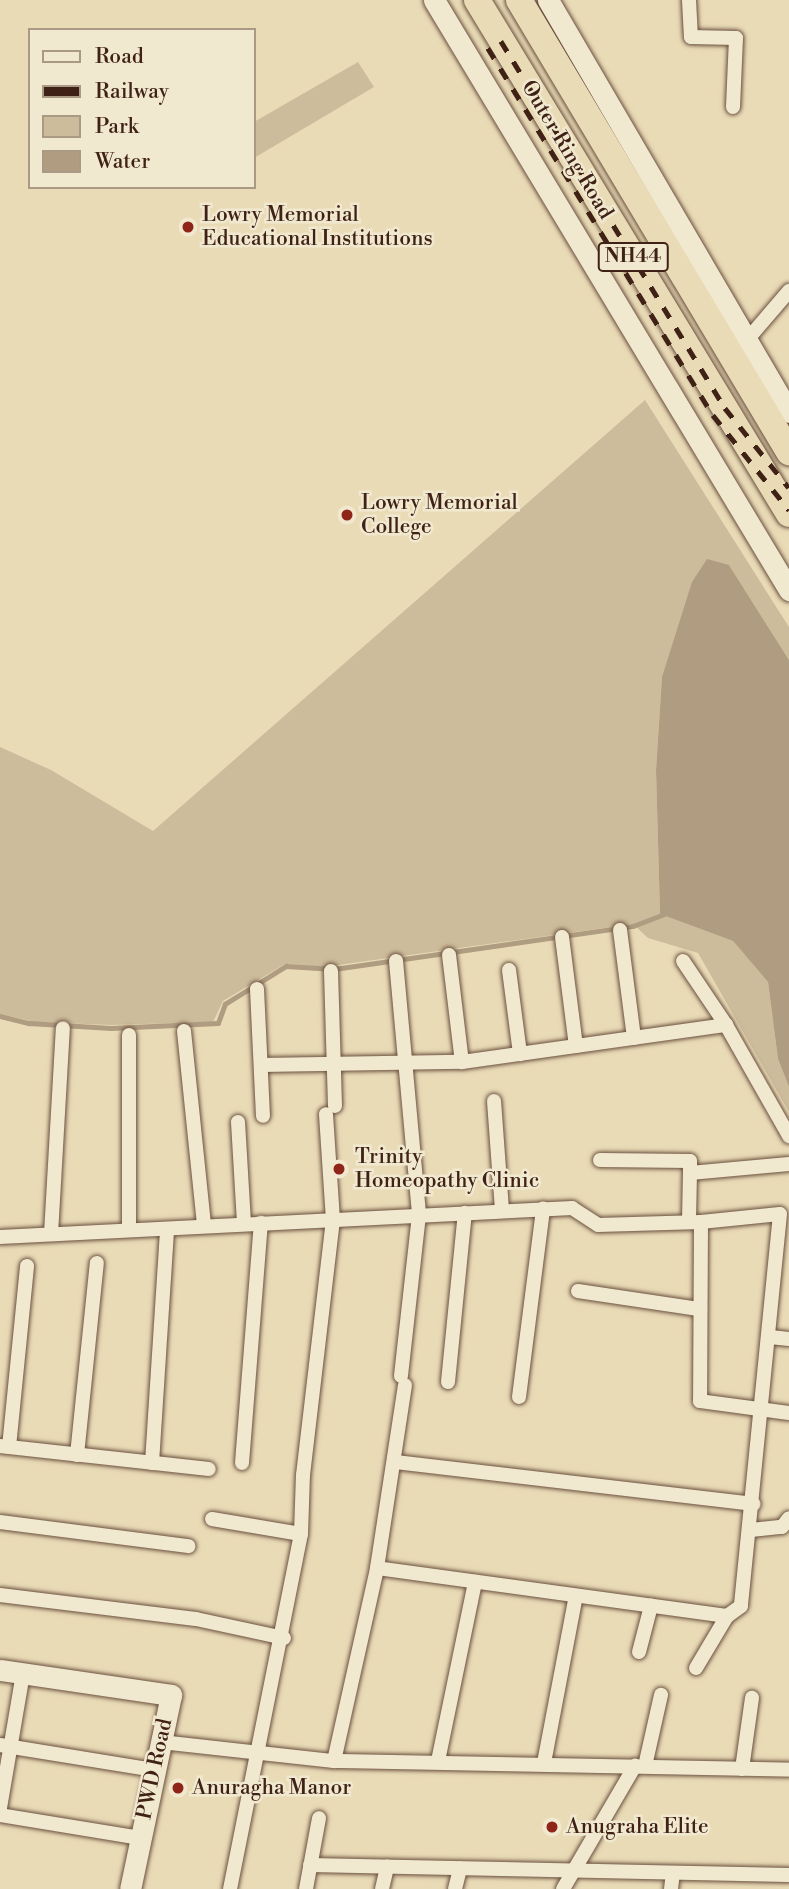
<!DOCTYPE html>
<style>
body{margin:0}
#map{position:relative;width:789px;height:1889px;overflow:hidden;background:#eadbb7;font-family:"Libre Bodoni",serif}
div>[style]{position:absolute}
[style*='--x']{left:calc(var(--x)*1px);top:calc(var(--y)*1px);width:calc(var(--w)*1px);rotate:calc(var(--a)*1deg)}
.green>*{inset:0;background:#cdbc9b}
.water>*{inset:0;background:#b09c80}
.stream>*{height:4.5px;margin:-2.25px;padding:0 2.25px;transform-origin:2.25px;border-radius:2.25px;background:#b09c80}
.roads{filter:drop-shadow(0 0 2px #6a503e) drop-shadow(0 0 2px #6a503e)}
.street>*{height:14px;margin:-7px;padding:0 7px;transform-origin:7px;border-radius:7px;background:#f1e8d0}
.secondary>*{height:21px;margin:-10.5px;padding:0 10.5px;transform-origin:10.5px;border-radius:10.5px;background:#f1e8d0}
.highway>*{height:26px;margin:-13px;padding:0 13px;transform-origin:13px;border-radius:13px;background:#eadbb7}
.rail>*{height:4.5px;margin-top:-2.25px;transform-origin:0;background:repeating-linear-gradient(90deg,#3f2215 0 12px,transparent 0 24px)}
.dots>*{width:19px;height:19px;translate:-50% -50%;box-sizing:border-box;border:4px solid #f1e8d0;border-radius:50%}
span{translate:-50% -50%;white-space:nowrap;text-align:center;line-height:1.15;-webkit-text-stroke:5px #f1e8d0;paint-order:stroke}
.shield-label span{padding:2px 5px;background:#f1e8d0;border:2px solid;border-radius:5px;-webkit-text-stroke-width:0}
.shield-label{font-size:19px;color:#3f2215;font-weight:700}
.street-label{font-size:21px;color:#3f2215}
.poi-label{font-size:21px;color:#3f2215}
.left{translate:0 -50%;text-align:left}
.legend{position:absolute;left:28px;top:28px;width:228px;height:161px;box-sizing:border-box;background:#f1e8d0;border:2px solid #aa9985;margin:0;padding:9px 12px;list-style:none;font-size:21px;color:#3f2215}
.legend li{display:flex;align-items:center;gap:14px;height:35px}
.legend b{width:35px;border:2px solid #aa9985}
</style>
<div id="map">
<div class="green">
<i style="clip-path:polygon(358px 62px,374px 87px,254px 158px,254px 122px)"></i>
<i style="clip-path:polygon(645px 400px,789px 627px,789px 660px,729px 565px,662px 677px,656px 770px,660px 914px,733px 941px,768px 982px,778px 1059px,789px 1087px,789px 1112px,698px 953px,648px 938px,633px 924px,324px 967px,285px 964px,223px 1001px,213px 1022px,111px 1025px,34px 1022px,0 1014px,0 747px,51px 770px,153px 831px)"></i>
</div>
<div class="water">
<i style="clip-path:polygon(707px 559px,729px 565px,789px 660px,789px 1087px,778px 1059px,768px 982px,733px 941px,660px 914px,656px 770px,662px 677px,692px 582px)"></i>
</div>
<div class="stream">
<i style="--x:0;--y:1016;--w:30;--a:14"></i>
<i style="--x:29;--y:1023;--w:82;--a:3.5"></i>
<i style="--x:111;--y:1028;--w:107;--a:-2.7"></i>
<i style="--x:218;--y:1023;--w:20;--a:-70"></i>
<i style="--x:225;--y:1004;--w:72;--a:-31.9"></i>
<i style="--x:286;--y:966;--w:48;--a:3.6"></i>
<i style="--x:334;--y:969;--w:302;--a:-8.2"></i>
<i style="--x:633;--y:926;--w:33;--a:-21"></i>
</div>
<div class="roads">
<div class="street">
<i style="--x:689;--y:0;--w:37;--a:87"></i>
<i style="--x:691;--y:37;--w:45;--a:1.3"></i>
<i style="--x:736;--y:38;--w:69;--a:92.5"></i>
<i style="--x:747;--y:340;--w:65;--a:-49.4"></i>
<i style="--x:620;--y:930;--w:109;--a:82.6"></i>
<i style="--x:562;--y:937;--w:110;--a:82.7"></i>
<i style="--x:449;--y:955;--w:108;--a:83.1"></i>
<i style="--x:396;--y:961;--w:255;--a:84.8"></i>
<i style="--x:419;--y:1215;--w:162;--a:96.4"></i>
<i style="--x:683;--y:961;--w:77;--a:56.1"></i>
<i style="--x:509;--y:970;--w:85;--a:82.5"></i>
<i style="--x:331;--y:971;--w:135;--a:88.3"></i>
<i style="--x:257;--y:989;--w:127;--a:87.3"></i>
<i style="--x:184;--y:1031;--w:196;--a:84.1"></i>
<i style="--x:261;--y:1065;--w:201;--a:-0.9"></i>
<i style="--x:462;--y:1062;--w:267;--a:-8"></i>
<i style="--x:726;--y:1025;--w:128;--a:60.4"></i>
<i style="--x:494;--y:1101;--w:110;--a:85.8"></i>
<i style="--x:238;--y:1122;--w:102;--a:86.6"></i>
<i style="--x:600;--y:1160;--w:90;--a:0.6"></i>
<i style="--x:690;--y:1161;--w:12;--a:90"></i>
<i style="--x:689;--y:1220;--w:47;--a:-88.8"></i>
<i style="--x:690;--y:1173;--w:99;--a:-5.2"></i>
<i style="--x:701;--y:1222;--w:179;--a:90.3"></i>
<i style="--x:700;--y:1401;--w:90;--a:7.7"></i>
<i style="--x:129;--y:1230;--w:195;--a:-90"></i>
<i style="--x:51;--y:1234;--w:206;--a:-86.7"></i>
<i style="--x:0;--y:1237;--w:573;--a:-2.9"></i>
<i style="--x:572;--y:1208;--w:31;--a:33"></i>
<i style="--x:598;--y:1225;--w:103;--a:-1.7"></i>
<i style="--x:701;--y:1222;--w:79;--a:-5.8"></i>
<i style="--x:780;--y:1214;--w:394;--a:95.7"></i>
<i style="--x:741;--y:1606;--w:17;--a:144"></i>
<i style="--x:727;--y:1616;--w:353;--a:-172.2"></i>
<i style="--x:578;--y:1291;--w:122;--a:8.5"></i>
<i style="--x:770;--y:1337;--w:19;--a:6"></i>
<i style="--x:448;--y:1382;--w:170;--a:-84.3"></i>
<i style="--x:519;--y:1397;--w:190;--a:-82.7"></i>
<i style="--x:0;--y:1446;--w:210;--a:6.3"></i>
<i style="--x:9;--y:1447;--w:182;--a:-84.3"></i>
<i style="--x:77;--y:1455;--w:193;--a:-84.1"></i>
<i style="--x:396;--y:1462;--w:360;--a:6.7"></i>
<i style="--x:152;--y:1463;--w:234;--a:-86.3"></i>
<i style="--x:242;--y:1463;--w:241;--a:-85.5"></i>
<i style="--x:212;--y:1519;--w:90;--a:9.6"></i>
<i style="--x:0;--y:1522;--w:190;--a:7.3"></i>
<i style="--x:751;--y:1530;--w:31;--a:-6"></i>
<i style="--x:782;--y:1527;--w:11;--a:-52"></i>
<i style="--x:0;--y:1595;--w:197;--a:7"></i>
<i style="--x:196;--y:1619;--w:90;--a:12.2"></i>
<i style="--x:639;--y:1652;--w:48;--a:-75.4"></i>
<i style="--x:696;--y:1668;--w:61;--a:-59.2"></i>
<i style="--x:161;--y:1742;--w:174;--a:6.3"></i>
<i style="--x:334;--y:1761;--w:455;--a:1.1"></i>
<i style="--x:0;--y:1745;--w:157;--a:9.2"></i>
<i style="--x:334;--y:1761;--w:198;--a:-77.4"></i>
<i style="--x:377;--y:1568;--w:185;--a:-81.3"></i>
<i style="--x:438;--y:1761;--w:183;--a:-78.3"></i>
<i style="--x:544;--y:1763;--w:170;--a:-79.2"></i>
<i style="--x:645;--y:1766;--w:73;--a:-77.3"></i>
<i style="--x:742;--y:1769;--w:72;--a:-82"></i>
<i style="--x:0;--y:1808;--w:136;--a:-80.3"></i>
<i style="--x:0;--y:1815;--w:143;--a:9.3"></i>
<i style="--x:310;--y:1865;--w:479;--a:1.2"></i>
<i style="--x:230;--y:1889;--w:362;--a:-78.7"></i>
<i style="--x:301;--y:1534;--w:59;--a:-88.1"></i>
<i style="--x:303;--y:1475;--w:257;--a:-83.3"></i>
<i style="--x:333;--y:1220;--w:106;--a:-93.8"></i>
<i style="--x:306;--y:1889;--w:72;--a:-79.6"></i>
<i style="--x:382;--y:1889;--w:23;--a:-77"></i>
<i style="--x:455;--y:1889;--w:21;--a:-76"></i>
<i style="--x:563;--y:1889;--w:143;--a:-59.7"></i>
<i style="--x:671;--y:1889;--w:16;--a:-83"></i>
</div>
<div class="secondary">
<i style="--x:434;--y:0;--w:689;--a:58.96"></i>
<i style="--x:548;--y:0;--w:477;--a:59.7"></i>
<i style="--x:0;--y:1670;--w:173;--a:8.3"></i>
<i style="--x:171;--y:1695;--w:198;--a:101.9"></i>
</div>
<div class="highway">
<i style="--x:477;--y:0;--w:601;--a:58.74"></i>
<i style="--x:519;--y:0;--w:527;--a:59.15"></i>
</div>
</div>
<div class="rail">
<i style="--x:501;--y:41;--w:430;--a:58.6"></i>
<i style="--x:725;--y:408;--w:102;--a:51.3"></i>
<i style="--x:488;--y:48;--w:430;--a:58.5"></i>
<i style="--x:713;--y:415;--w:122;--a:51.3"></i>
</div>
<div class="dots">
<i style="left:188px;top:227px;background:#8f2418"></i>
<i style="left:347px;top:515px;background:#8f2418"></i>
<i style="left:339px;top:1169px;background:#8f2418"></i>
<i style="left:178px;top:1788px;background:#8f2418"></i>
<i style="left:552px;top:1827px;background:#8f2418"></i>
</div>
<div class="shield-label">
<span style="left:633px;top:257px">NH44</span>
</div>
<div class="street-label">
<span style="left:567px;top:150px;rotate:59deg">Outer Ring Road</span>
<span style="left:155px;top:1769px;rotate:-78deg">PWD Road</span>
</div>
<div class="poi-label">
<span class="left" style="left:202px;top:227px">Lowry Memorial<br>Educational Institutions</span>
<span class="left" style="left:361px;top:515px">Lowry Memorial<br>College</span>
<span class="left" style="left:355px;top:1169px">Trinity<br>Homeopathy Clinic</span>
<span class="left" style="left:192px;top:1788px">Anuragha Manor</span>
<span class="left" style="left:566px;top:1827px">Anugraha Elite</span>
</div>
<ul class="legend">
<li><b style="height:9px;background:#f1e8d0"></b>Road</li>
<li><b style="height:9px;background:#3f2215"></b>Railway</li>
<li><b style="height:19px;background:#cdbc9b"></b>Park</li>
<li><b style="height:19px;background:#b09c80"></b>Water</li>
</ul>
</div>
